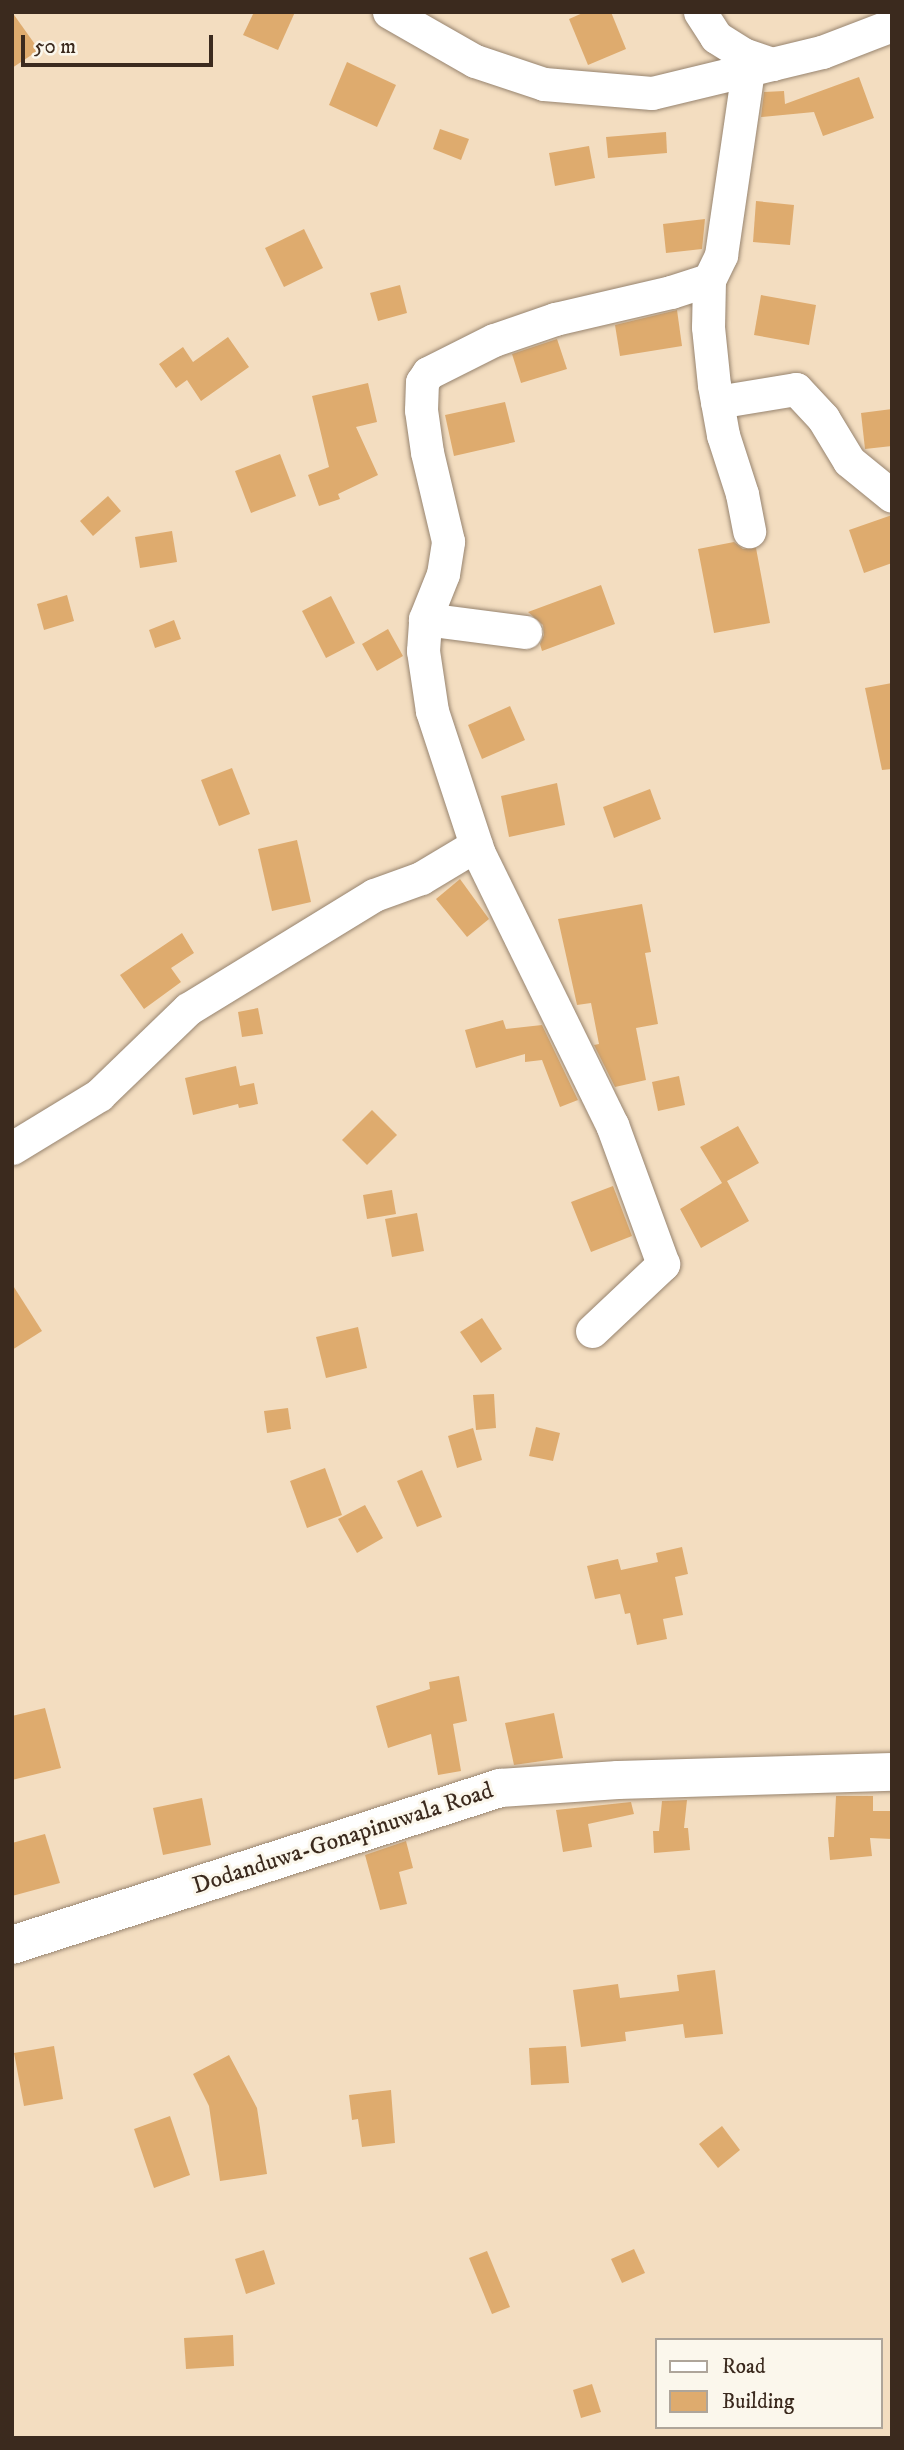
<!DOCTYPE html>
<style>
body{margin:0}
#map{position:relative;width:904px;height:2450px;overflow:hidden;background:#f3ddc0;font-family:"IM FELL DW Pica",serif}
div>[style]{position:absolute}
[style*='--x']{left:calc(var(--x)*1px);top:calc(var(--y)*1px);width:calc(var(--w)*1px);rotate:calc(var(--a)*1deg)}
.building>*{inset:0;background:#deab6e}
.roads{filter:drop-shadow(0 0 2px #97846f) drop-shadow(0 0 2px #97846f)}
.minor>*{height:33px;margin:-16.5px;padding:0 16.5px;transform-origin:16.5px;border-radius:16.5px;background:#fff}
.major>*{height:38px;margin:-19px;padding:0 19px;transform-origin:19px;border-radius:19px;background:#fff}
span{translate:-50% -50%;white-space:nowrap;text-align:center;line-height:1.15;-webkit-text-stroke:6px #fbf7ec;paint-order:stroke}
.street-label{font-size:24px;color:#3b2a1e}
.frame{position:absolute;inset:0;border:14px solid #3b2a1e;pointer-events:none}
.legend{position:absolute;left:655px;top:2338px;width:228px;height:91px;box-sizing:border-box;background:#fbf7ec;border:2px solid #aea59a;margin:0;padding:9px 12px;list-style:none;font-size:21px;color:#3b2a1e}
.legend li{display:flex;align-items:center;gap:14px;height:35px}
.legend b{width:35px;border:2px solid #aea59a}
.scale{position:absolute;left:21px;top:35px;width:192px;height:32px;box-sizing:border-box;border:4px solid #3b2a1e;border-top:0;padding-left:9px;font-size:21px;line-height:24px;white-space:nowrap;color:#3b2a1e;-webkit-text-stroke:5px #fbf7ec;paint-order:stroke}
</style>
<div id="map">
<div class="building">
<i style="clip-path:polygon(12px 12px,39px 50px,12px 68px)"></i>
<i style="clip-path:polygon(254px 12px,295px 12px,278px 50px,243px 35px)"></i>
<i style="clip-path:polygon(585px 12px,611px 12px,626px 49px,588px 65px,569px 19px)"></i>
<i style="clip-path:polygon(347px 62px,396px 85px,377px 127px,329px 105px)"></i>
<i style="clip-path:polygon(859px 77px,874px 118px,823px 136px,814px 112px,761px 117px,764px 92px,784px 91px,785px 104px)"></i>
<i style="clip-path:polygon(440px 129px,469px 139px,461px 160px,433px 149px)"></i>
<i style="clip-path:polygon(666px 132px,667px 153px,608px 158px,606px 137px)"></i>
<i style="clip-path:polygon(589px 146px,595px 178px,555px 186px,549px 153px)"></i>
<i style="clip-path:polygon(756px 201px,794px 205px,790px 245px,753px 242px)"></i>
<i style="clip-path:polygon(705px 219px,702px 249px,666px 253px,663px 224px)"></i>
<i style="clip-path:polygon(304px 229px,323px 268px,284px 287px,265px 248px)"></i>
<i style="clip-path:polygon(400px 285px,407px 313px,378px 321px,370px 293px)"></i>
<i style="clip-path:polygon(761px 295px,816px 305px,809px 345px,754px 335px)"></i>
<i style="clip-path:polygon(677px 310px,682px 346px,620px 356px,615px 325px)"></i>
<i style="clip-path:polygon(228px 337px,249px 367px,201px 401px,187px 380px,176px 388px,159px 364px,183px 347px,193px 362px)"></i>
<i style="clip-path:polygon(557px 339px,567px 369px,521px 383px,512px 354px)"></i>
<i style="clip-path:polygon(368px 383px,377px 422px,356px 427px,378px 475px,338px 494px,340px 499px,319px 506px,308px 475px,329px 467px,312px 396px)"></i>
<i style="clip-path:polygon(505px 402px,515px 442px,454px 456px,445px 415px)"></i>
<i style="clip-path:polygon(892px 409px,892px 446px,865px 449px,861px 413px)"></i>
<i style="clip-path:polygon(280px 454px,296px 496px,251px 513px,235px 471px)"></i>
<i style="clip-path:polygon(108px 496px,121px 511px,93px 536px,80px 521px)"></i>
<i style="clip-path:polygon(892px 515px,892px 563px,864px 573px,849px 530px)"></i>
<i style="clip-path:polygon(172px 531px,177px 562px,140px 568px,135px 537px)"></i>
<i style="clip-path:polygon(734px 542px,743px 549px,756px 548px,770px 623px,714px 633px,698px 549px)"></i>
<i style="clip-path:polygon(601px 585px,615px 624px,542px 651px,540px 644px,544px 635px,543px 625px,528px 612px)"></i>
<i style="clip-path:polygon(67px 595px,74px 621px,44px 630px,37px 604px)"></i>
<i style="clip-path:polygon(331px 596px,355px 643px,326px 658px,302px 611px)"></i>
<i style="clip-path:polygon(174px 620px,181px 639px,155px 648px,149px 630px)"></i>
<i style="clip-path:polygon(388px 629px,403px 656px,377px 671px,362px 644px)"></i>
<i style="clip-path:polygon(892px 683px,892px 769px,882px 770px,865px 688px)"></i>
<i style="clip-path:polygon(510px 706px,525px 740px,482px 759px,468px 725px)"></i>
<i style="clip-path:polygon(232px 768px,250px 814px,219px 826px,201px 780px)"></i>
<i style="clip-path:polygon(557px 783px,565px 825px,509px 837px,501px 796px)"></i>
<i style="clip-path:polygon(650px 789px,661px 819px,614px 838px,603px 807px)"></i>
<i style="clip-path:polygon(297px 840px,311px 902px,272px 911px,258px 849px)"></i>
<i style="clip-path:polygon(460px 879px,489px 919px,467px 937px,436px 899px)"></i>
<i style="clip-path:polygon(642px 904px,651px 952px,645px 953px,658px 1024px,636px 1028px,646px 1080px,615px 1087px,594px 1045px,599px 1044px,591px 1003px,577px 1005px,558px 919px)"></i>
<i style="clip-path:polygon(182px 933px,194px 953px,171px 968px,181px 982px,144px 1009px,120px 975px)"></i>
<i style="clip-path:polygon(258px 1008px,263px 1034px,242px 1037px,238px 1012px)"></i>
<i style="clip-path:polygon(503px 1020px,506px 1029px,542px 1025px,578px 1100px,560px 1107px,542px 1060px,525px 1062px,525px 1054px,476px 1068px,465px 1030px)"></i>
<i style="clip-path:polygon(236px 1066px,240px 1086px,254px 1083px,258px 1104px,239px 1108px,238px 1104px,193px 1115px,185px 1078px)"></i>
<i style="clip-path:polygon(679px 1076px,685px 1105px,658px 1111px,652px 1082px)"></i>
<i style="clip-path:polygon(372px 1110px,397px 1135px,367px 1165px,342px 1140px)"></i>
<i style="clip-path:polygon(738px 1126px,759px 1163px,727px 1181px,749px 1221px,701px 1248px,680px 1209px,722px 1183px,700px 1147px)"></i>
<i style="clip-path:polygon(613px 1186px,632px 1236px,591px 1252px,571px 1202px)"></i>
<i style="clip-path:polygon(392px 1190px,396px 1214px,367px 1219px,363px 1195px)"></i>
<i style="clip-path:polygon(417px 1213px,424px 1251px,392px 1257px,385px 1219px)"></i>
<i style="clip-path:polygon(12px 1284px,42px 1331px,12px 1350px)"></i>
<i style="clip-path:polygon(482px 1318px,502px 1349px,481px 1363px,460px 1332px)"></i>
<i style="clip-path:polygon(358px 1327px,367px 1368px,326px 1378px,316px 1337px)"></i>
<i style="clip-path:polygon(494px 1394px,496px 1428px,476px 1430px,473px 1395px)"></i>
<i style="clip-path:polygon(288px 1408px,291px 1429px,267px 1433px,264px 1411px)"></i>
<i style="clip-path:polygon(536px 1427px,560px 1433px,553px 1461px,529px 1456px)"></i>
<i style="clip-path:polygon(473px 1428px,482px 1460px,457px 1468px,448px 1436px)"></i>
<i style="clip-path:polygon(325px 1468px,342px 1515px,307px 1528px,290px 1481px)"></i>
<i style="clip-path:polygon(422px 1470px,442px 1517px,417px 1527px,397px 1481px)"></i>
<i style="clip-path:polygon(365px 1505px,383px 1538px,357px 1553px,338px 1519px)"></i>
<i style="clip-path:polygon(682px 1547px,688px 1574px,675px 1577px,683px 1615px,663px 1619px,667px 1639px,637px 1645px,630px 1613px,625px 1614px,620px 1594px,595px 1599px,587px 1566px,618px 1559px,621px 1570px,658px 1562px,656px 1553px)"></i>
<i style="clip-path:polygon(459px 1676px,467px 1721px,453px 1724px,461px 1771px,438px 1775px,431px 1734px,388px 1748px,376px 1706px,430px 1689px,429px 1682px)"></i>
<i style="clip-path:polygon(45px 1708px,61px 1768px,12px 1780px,12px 1716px)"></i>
<i style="clip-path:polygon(554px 1713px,563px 1758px,514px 1765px,505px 1723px)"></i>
<i style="clip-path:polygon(836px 1796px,873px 1796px,873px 1811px,892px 1811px,892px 1839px,870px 1838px,872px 1856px,830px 1860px,828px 1837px,834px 1837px)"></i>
<i style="clip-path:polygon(202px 1798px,211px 1845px,163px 1855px,153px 1808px)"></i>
<i style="clip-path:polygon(687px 1800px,684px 1828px,688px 1828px,690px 1850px,654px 1853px,653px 1831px,659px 1831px,662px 1801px)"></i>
<i style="clip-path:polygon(631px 1802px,634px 1814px,588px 1824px,592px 1847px,563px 1852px,556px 1810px)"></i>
<i style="clip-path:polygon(45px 1834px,60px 1883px,12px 1896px,12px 1843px)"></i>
<i style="clip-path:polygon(406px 1841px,413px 1868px,399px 1872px,407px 1904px,380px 1910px,365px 1855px)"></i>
<i style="clip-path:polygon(715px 1970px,723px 2034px,685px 2038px,683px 2024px,625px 2032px,626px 2041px,581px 2047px,573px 1990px,618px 1984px,620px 1998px,679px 1991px,677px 1975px)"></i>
<i style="clip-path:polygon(54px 2046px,63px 2099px,24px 2106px,14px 2053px)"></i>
<i style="clip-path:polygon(566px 2046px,569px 2083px,531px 2085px,529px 2048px)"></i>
<i style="clip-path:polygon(229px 2055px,257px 2108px,267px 2174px,220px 2181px,209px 2106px,193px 2074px)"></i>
<i style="clip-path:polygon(391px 2090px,395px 2143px,362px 2147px,358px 2119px,352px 2120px,349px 2095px)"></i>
<i style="clip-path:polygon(170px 2116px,190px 2175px,154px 2188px,134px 2129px)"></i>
<i style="clip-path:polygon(722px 2126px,740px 2150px,718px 2168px,699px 2144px)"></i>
<i style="clip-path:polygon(634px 2249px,645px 2273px,622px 2283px,611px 2259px)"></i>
<i style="clip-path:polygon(264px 2250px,275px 2284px,246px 2294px,235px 2259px)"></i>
<i style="clip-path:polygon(487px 2251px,510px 2307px,492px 2314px,469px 2258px)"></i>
<i style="clip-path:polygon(233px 2335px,234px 2366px,186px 2369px,184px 2338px)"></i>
<i style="clip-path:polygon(592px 2384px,601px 2412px,581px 2418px,573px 2390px)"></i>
</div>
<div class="roads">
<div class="minor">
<i style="--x:389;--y:12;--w:99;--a:29.7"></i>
<i style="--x:475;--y:61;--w:73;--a:18.4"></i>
<i style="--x:544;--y:84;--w:108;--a:4.8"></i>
<i style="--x:652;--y:93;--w:175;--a:-13.6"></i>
<i style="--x:822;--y:52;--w:75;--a:-21.1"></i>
<i style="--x:700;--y:12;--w:30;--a:57"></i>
<i style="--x:716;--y:37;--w:32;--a:32"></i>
<i style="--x:743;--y:54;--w:31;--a:19"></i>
<i style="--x:709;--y:280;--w:47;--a:91.2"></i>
<i style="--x:708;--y:327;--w:58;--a:84.1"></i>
<i style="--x:714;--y:385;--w:51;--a:79.8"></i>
<i style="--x:723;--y:435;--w:62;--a:72.1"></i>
<i style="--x:742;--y:494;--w:38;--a:79"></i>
<i style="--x:717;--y:402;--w:80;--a:-9.3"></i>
<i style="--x:796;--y:389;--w:40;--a:47"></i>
<i style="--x:823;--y:418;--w:50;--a:58.8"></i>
<i style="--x:849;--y:461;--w:55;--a:39.1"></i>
<i style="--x:425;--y:619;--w:101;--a:7.4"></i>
<i style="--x:12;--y:1148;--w:102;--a:-31.3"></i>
<i style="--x:99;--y:1095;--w:124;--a:-44"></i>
<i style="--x:188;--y:1009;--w:218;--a:-31.5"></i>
<i style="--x:374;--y:895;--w:50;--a:-19.9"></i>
<i style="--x:421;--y:878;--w:64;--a:-31"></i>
<i style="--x:592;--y:1331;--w:98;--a:-43.3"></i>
<i style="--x:663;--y:1264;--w:148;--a:-110.1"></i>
<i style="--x:612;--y:1125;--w:302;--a:-116.1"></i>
<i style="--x:479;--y:854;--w:151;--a:-108.2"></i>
<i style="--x:432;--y:711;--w:61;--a:-98.5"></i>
<i style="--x:423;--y:651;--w:32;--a:-86"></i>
<i style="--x:425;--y:619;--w:48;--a:-68.2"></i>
<i style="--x:443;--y:574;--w:33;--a:-81"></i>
<i style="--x:448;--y:541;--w:91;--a:-103.3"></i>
<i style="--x:427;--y:452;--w:42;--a:-98.1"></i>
<i style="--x:421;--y:410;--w:28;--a:-88"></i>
<i style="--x:422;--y:382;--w:11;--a:-56"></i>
<i style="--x:428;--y:373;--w:74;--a:-26.6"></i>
<i style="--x:494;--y:340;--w:65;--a:-19"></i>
<i style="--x:555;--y:319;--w:119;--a:-13.1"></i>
<i style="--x:671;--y:292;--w:40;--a:-18"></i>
<i style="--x:709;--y:280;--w:28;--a:-64"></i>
<i style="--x:721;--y:255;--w:187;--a:-81.7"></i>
</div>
<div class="major">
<i style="--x:12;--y:1945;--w:513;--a:-17.83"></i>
<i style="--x:500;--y:1788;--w:118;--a:-3.9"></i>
<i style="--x:618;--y:1780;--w:274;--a:-1.7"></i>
</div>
</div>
<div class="street-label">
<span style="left:343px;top:1839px;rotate:-18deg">Dodanduwa-Gonapinuwala Road</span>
</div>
<div class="frame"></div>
<ul class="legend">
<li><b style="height:9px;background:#fff"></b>Road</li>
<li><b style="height:19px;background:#deab6e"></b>Building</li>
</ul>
<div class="scale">50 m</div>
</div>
